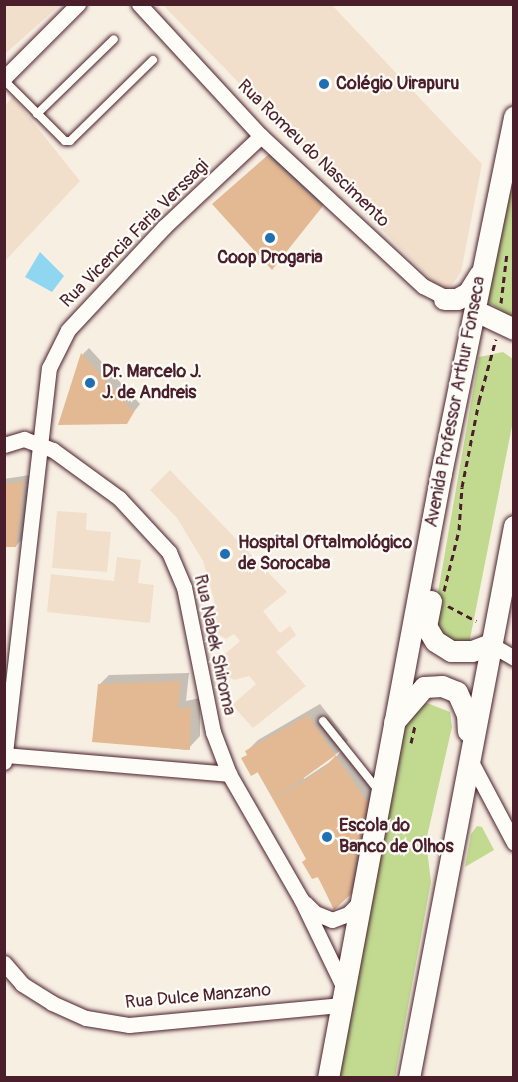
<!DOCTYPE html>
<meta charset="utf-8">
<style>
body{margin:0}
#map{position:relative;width:518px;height:1082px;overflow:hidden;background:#f8efe3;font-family:Pangolin,sans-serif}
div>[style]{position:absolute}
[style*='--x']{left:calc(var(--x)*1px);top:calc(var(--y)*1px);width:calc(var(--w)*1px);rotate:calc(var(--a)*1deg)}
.built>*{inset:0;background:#f2dfcb}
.green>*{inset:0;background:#c1da90}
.water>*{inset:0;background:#8fd7f1}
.shadow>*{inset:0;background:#0003}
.building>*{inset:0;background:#e3b993}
.path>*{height:3px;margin-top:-1.5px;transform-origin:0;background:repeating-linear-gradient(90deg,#4a1f2b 0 6px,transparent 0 10.5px)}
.roads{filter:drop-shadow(0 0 2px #4a1f2b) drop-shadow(0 0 2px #4a1f2b)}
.lane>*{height:8px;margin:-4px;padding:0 4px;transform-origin:4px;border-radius:4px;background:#fdfcf7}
.street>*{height:15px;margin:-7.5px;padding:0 7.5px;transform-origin:7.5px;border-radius:7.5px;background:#fdfcf7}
.secondary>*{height:21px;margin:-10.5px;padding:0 10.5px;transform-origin:10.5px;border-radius:10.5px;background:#fdfcf7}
.dots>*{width:16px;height:16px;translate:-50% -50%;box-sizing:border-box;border:3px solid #fdfcf7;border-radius:50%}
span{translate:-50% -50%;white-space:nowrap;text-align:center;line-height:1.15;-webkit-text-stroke:4.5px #fdfcf7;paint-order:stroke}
.poi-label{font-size:18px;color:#4a1f2b;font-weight:700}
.left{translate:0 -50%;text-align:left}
.street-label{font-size:18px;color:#4a1f2b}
.frame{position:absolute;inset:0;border:6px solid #4a1f2b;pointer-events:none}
</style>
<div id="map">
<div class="built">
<i style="clip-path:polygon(5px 4px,60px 4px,60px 5px,5px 54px)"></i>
<i style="clip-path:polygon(163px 5px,332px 5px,482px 164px,461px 272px,452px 285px,444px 288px,435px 284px)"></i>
<i style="clip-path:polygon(13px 97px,80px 181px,5px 261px,4px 106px)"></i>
<i style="clip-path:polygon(170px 470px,287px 592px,263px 611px,280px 633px,290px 626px,296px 635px,276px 652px,306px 686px,253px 728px,232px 705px,256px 684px,249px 676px,234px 680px,222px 672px,229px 665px,223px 656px,240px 641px,234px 634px,226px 639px,216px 633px,214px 599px,203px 561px,177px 518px,150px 490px)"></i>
<i style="clip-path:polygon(57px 511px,87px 513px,86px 530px,111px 532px,107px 572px,52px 568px)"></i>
<i style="clip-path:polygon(117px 557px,141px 560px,138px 583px,154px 585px,150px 623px,47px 612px,51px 574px,114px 581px)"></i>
</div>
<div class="green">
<i style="clip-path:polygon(513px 172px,513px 319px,487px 301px)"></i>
<i style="clip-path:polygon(503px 352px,513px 359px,513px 421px,469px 644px,454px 646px,432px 627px,479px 357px)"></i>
<i style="clip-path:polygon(427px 703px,450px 712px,452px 727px,426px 841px,431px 882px,395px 1077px,335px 1078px,404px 723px,414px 708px)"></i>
<i style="clip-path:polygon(477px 826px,482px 827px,494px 850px,465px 867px,471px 834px)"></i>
</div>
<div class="water">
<i style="clip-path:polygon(40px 252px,64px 276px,52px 292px,25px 277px)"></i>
</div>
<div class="shadow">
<i style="clip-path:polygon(276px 148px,330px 197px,273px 267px,214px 204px)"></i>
<i style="clip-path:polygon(89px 348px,140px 404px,126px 422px,60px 423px,83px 354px)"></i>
<i style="clip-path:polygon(30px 475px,22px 539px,16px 546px,4px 546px,4px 479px)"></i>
<i style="clip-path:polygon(189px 673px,186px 701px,200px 698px,200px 736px,187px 750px,94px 740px,100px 684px,109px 675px)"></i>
<i style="clip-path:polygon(evenodd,320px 704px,348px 740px,345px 744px,377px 794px,360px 882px,335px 907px,246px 752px,258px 740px,320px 704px,343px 749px,333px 760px,304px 779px,303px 777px,343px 749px)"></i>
</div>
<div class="building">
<i style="clip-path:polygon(267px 156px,322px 207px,272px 270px,212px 204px)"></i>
<i style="clip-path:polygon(81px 353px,134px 412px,127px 424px,58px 425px)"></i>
<i style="clip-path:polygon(24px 481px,16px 547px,4px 547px,4px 484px)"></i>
<i style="clip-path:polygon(181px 681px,178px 709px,191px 706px,190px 750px,92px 742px,98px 684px)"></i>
<i style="clip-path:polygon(evenodd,308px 715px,369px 804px,357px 849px,352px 893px,334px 910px,318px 877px,312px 879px,302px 862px,306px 859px,258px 772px,251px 776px,241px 758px,247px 755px,245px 751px,308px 715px,337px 754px,325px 767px,276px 799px,276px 798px,337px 754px)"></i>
</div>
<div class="path">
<i style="--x:501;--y:303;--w:50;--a:-83.2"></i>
<i style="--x:444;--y:591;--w:63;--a:-76.2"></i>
<i style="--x:459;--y:530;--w:43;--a:-86"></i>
<i style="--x:462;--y:487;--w:88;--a:-78.8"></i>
<i style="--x:479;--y:401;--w:64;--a:-74.7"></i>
<i style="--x:448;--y:606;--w:32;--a:28"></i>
<i style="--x:411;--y:743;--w:17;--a:-77"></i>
</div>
<div class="roads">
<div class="lane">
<i style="--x:4;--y:80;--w:86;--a:45"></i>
<i style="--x:65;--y:141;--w:5;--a:0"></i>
<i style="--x:70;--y:141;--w:116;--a:-44.3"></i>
<i style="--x:37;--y:114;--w:107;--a:-44.2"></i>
<i style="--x:323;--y:721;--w:88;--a:51.4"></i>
</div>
<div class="street">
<i style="--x:139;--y:4;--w:180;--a:47.3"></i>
<i style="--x:261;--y:136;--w:221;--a:42.8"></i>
<i style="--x:423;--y:286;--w:35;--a:27"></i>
<i style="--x:4;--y:78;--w:105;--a:-45"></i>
<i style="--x:4;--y:445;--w:21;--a:-17"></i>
<i style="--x:24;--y:439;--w:31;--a:21"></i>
<i style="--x:53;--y:450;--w:82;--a:36"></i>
<i style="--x:119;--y:498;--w:74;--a:47.2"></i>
<i style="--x:169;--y:552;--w:38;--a:67"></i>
<i style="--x:184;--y:587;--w:148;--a:78.7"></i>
<i style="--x:213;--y:732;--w:45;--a:69.1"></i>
<i style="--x:229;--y:774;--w:144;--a:60.1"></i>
<i style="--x:301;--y:899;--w:101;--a:64.2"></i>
<i style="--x:490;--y:644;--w:28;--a:30"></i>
<i style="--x:5;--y:755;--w:225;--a:4.8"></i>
<i style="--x:469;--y:758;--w:96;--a:62.1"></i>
<i style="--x:4;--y:762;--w:397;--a:-83.5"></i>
<i style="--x:49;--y:368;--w:42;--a:-63.4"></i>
<i style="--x:68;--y:330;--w:141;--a:-47"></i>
<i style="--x:164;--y:227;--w:133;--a:-43.2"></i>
<i style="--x:305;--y:903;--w:14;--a:45"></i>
<i style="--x:315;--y:913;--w:18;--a:22"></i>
<i style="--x:332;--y:920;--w:17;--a:-21"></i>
<i style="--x:348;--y:914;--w:20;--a:-45"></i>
<i style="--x:4;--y:963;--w:28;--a:49"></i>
<i style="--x:22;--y:984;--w:36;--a:32"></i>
<i style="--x:52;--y:1003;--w:37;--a:24"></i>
<i style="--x:86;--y:1018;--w:44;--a:9.2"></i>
<i style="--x:129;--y:1025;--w:214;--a:-5.4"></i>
</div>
<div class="secondary">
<i style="--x:444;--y:299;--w:13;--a:0"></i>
<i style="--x:457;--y:299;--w:13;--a:-29"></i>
<i style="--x:468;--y:293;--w:22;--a:-58"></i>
<i style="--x:476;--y:311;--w:42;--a:25.3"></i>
<i style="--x:431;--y:601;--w:25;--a:101"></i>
<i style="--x:426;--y:626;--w:17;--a:59"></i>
<i style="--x:435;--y:641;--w:19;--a:32"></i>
<i style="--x:451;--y:651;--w:21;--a:0"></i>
<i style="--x:472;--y:651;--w:19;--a:-21"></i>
<i style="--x:394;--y:722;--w:46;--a:-49.4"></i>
<i style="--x:424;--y:687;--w:18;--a:-3"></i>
<i style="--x:442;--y:686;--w:16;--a:22"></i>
<i style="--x:457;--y:692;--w:24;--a:66"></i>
<i style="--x:467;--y:714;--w:17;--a:87"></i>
<i style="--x:328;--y:1078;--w:615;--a:-79.42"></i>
<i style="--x:441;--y:473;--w:364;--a:-78.4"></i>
<i style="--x:409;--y:1078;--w:562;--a:-79.23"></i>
</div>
</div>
<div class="dots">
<i style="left:324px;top:84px;background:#1f6fb2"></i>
<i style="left:270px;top:238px;background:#1f6fb2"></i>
<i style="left:90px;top:383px;background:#1f6fb2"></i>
<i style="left:225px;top:554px;background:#1f6fb2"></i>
<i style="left:327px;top:837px;background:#1f6fb2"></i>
</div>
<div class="poi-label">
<span class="left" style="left:336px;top:84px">Colégio Uirapuru</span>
<span style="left:270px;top:258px">Coop Drogaria</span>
<span class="left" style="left:102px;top:383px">Dr. Marcelo J.<br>J. de Andreis</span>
<span class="left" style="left:238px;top:554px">Hospital Oftalmológico<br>de Sorocaba</span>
<span class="left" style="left:339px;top:837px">Escola do<br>Banco de Olhos</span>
</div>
<div class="street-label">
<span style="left:313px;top:154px;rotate:44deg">Rua Romeu do Nascimento</span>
<span style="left:135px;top:234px;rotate:-45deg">Rua Vicencia Faria Verssagi</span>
<span style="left:456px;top:402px;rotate:-79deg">Avenida Professor Arthur Fonseca</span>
<span style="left:214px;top:645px;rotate:78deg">Rua Nabek Shiroma</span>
<span style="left:198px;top:997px;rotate:-5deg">Rua Dulce Manzano</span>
</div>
<div class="frame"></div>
</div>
